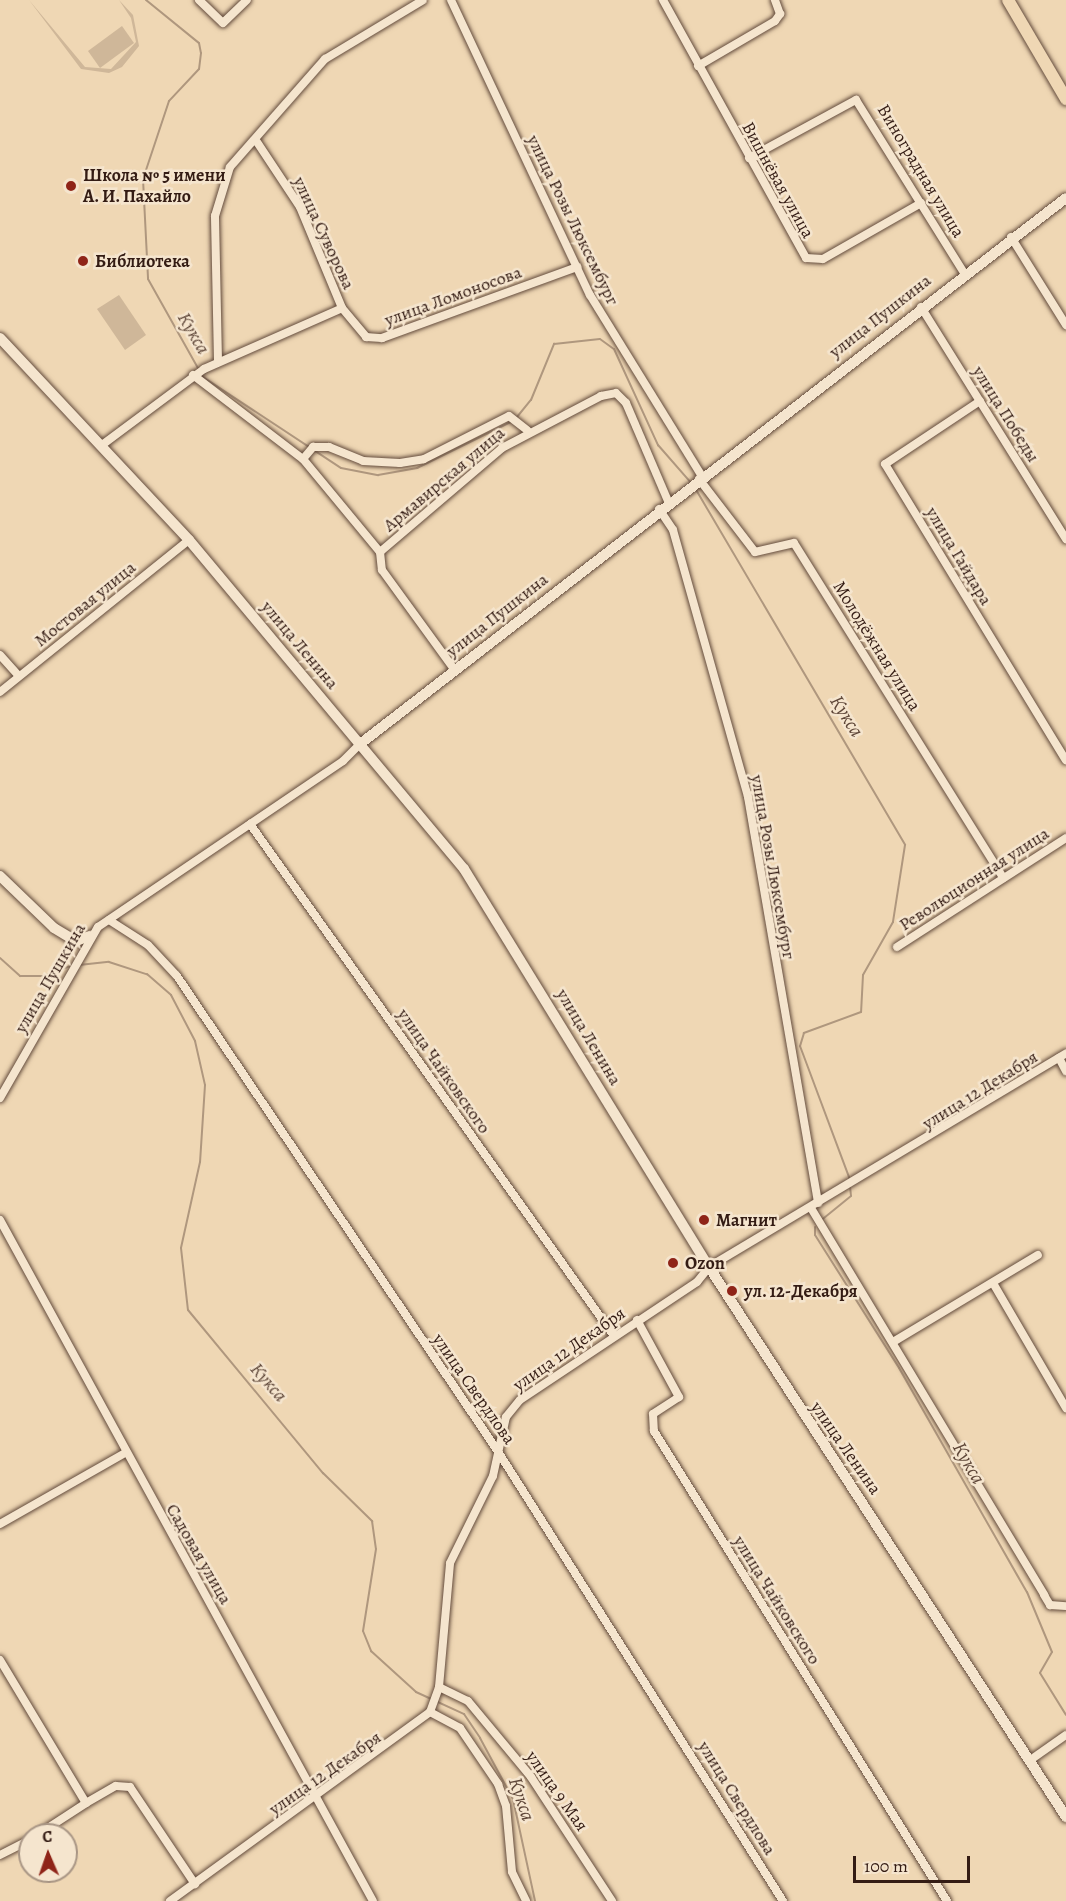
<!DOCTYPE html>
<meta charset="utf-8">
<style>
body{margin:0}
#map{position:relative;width:1066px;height:1901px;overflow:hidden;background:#efd7b4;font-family:Alegreya,serif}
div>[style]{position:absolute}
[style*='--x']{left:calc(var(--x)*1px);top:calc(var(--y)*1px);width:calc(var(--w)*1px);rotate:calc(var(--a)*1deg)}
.green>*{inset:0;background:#cfb799}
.stream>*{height:2px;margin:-1px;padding:0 1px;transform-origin:1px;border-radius:1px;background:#af977e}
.roads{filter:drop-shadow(0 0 2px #634b3c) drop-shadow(0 0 2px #634b3c)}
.minor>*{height:8px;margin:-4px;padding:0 4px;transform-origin:4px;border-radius:4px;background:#f5e5ce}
.tertiary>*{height:10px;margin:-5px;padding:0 5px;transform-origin:5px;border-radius:5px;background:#f5e5ce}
.primary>*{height:12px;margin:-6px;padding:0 6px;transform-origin:6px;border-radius:6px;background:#efd7b4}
.dots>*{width:16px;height:16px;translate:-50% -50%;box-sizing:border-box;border:3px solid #f5e5ce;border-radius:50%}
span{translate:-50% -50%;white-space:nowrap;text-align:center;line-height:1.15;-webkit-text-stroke:5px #f5e5ce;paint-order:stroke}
.street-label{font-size:18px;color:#341c14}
.poi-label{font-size:18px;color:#341c14;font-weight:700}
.left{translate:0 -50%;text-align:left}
.water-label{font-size:20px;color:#5f4739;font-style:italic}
.north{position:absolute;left:18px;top:1823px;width:60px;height:60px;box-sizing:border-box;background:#f5e5ce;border:2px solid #a89584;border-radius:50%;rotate:358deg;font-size:16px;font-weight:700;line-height:24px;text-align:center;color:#341c14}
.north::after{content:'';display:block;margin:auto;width:21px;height:27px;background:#8f2418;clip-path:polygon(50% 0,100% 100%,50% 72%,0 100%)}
.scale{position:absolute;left:853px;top:1856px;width:117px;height:27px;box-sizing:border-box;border:3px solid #341c14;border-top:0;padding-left:8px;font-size:18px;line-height:21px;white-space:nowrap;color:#341c14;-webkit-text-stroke:4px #f5e5ce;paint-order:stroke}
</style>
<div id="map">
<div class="green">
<i style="clip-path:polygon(29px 0,85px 67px,111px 69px,136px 42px,131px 18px,119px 0,133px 15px,139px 46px,122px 67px,109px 73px,81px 69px)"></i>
<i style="clip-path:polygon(122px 26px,134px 43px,100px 68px,88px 51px)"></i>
<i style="clip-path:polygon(119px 295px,146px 335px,125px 350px,97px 309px)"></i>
</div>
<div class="stream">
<i style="--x:146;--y:0;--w:68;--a:39.1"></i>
<i style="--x:199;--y:43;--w:10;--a:79"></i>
<i style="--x:201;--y:53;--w:16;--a:97"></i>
<i style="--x:199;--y:69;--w:44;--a:133.2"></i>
<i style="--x:169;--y:101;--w:82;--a:108.4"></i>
<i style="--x:143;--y:179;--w:100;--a:87.1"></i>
<i style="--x:148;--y:279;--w:112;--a:60.7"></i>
<i style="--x:203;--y:377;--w:165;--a:33.4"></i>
<i style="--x:341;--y:468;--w:38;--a:11"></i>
<i style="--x:378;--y:475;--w:40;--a:-10"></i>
<i style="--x:417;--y:468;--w:105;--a:-26.1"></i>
<i style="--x:517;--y:417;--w:22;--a:-51"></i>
<i style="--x:531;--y:400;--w:61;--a:-67.7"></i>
<i style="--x:554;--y:344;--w:46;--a:-6.2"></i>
<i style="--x:600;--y:339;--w:17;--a:36"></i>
<i style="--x:614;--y:349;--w:106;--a:65.4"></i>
<i style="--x:658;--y:445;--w:52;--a:48.9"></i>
<i style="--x:695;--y:488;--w:414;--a:59.5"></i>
<i style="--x:905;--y:845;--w:78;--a:98.9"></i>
<i style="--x:893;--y:922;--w:61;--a:119.5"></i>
<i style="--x:863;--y:975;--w:37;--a:93"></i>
<i style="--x:861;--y:1012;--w:61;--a:159.8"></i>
<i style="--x:804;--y:1033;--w:14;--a:107"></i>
<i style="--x:800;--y:1046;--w:140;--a:69.5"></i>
<i style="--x:849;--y:1177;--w:19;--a:84"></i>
<i style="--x:851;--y:1196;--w:36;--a:141"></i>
<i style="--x:0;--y:958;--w:27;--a:42"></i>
<i style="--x:20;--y:976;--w:23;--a:0"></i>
<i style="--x:43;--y:976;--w:32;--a:-20"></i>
<i style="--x:79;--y:965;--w:30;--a:-6"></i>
<i style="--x:109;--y:962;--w:40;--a:18"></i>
<i style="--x:147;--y:974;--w:32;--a:41"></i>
<i style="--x:171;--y:995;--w:52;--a:62.4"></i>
<i style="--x:195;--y:1041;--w:45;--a:77.2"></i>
<i style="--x:205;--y:1085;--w:77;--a:93.7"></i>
<i style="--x:200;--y:1162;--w:88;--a:102.5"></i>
<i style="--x:181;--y:1248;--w:62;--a:83.6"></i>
<i style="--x:188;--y:1310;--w:212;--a:50.4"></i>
<i style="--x:323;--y:1473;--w:69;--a:44.4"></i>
<i style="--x:372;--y:1521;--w:28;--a:82"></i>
<i style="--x:376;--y:1549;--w:83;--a:99"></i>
<i style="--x:363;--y:1631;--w:22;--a:68"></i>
<i style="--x:371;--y:1651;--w:61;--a:42.3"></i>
<i style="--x:416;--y:1692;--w:53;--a:24.6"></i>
<i style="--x:464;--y:1714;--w:29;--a:56"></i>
<i style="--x:480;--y:1738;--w:69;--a:61.6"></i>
<i style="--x:513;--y:1799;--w:104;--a:77.8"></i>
<i style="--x:815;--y:1227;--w:8;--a:90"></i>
<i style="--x:815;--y:1235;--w:157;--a:57.7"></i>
<i style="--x:899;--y:1368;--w:258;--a:60.3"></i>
<i style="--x:1027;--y:1592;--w:65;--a:67.4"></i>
<i style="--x:1052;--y:1652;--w:24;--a:120"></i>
<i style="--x:1040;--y:1673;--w:49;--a:58.2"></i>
</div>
<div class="roads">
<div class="minor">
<i style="--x:199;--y:0;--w:33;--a:44"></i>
<i style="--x:223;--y:23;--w:33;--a:-44"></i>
<i style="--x:451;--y:0;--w:326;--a:64.8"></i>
<i style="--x:590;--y:295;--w:213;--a:58.3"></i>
<i style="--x:663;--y:0;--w:295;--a:61"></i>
<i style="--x:806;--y:258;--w:17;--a:3"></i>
<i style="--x:823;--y:259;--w:113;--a:-29.7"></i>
<i style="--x:698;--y:66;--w:89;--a:-30.3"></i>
<i style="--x:775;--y:21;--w:9;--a:-54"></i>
<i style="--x:780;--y:14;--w:15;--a:-110"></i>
<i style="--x:257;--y:142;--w:78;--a:56.5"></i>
<i style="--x:300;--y:207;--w:109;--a:67.4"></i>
<i style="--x:342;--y:308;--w:38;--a:50"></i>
<i style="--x:366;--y:337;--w:16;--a:4"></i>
<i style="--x:382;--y:338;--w:208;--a:-20"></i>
<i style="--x:749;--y:158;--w:122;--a:-28.5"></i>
<i style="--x:856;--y:100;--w:204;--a:58"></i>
<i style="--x:1011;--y:237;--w:104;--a:58"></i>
<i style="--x:921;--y:307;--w:274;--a:58"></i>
<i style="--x:218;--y:361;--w:145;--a:-91.2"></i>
<i style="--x:215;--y:216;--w:51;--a:-73"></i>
<i style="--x:230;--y:167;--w:144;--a:-48.7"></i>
<i style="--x:325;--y:59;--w:114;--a:-31"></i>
<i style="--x:193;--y:375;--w:138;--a:37.4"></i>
<i style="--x:303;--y:459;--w:121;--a:50.4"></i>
<i style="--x:380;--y:552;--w:18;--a:84"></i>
<i style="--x:382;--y:570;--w:122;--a:54"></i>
<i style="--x:980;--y:401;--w:114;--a:146.4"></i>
<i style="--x:885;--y:464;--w:347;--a:58.6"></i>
<i style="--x:102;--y:445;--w:127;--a:-36.7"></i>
<i style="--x:204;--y:369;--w:151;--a:-23.8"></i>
<i style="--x:303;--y:459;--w:16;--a:-50"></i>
<i style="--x:313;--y:447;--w:16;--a:0"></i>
<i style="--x:329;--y:447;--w:37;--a:22"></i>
<i style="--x:363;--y:461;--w:37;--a:3"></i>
<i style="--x:400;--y:463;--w:24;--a:-9"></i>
<i style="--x:424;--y:459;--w:95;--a:-26.8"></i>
<i style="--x:509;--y:416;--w:23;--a:38"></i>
<i style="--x:699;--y:479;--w:92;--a:52.5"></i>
<i style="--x:755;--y:552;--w:40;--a:-13"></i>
<i style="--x:794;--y:543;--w:395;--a:58"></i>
<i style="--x:659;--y:509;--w:25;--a:56"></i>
<i style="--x:673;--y:530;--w:277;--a:74.3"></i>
<i style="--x:748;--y:797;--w:412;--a:80.2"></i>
<i style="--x:380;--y:552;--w:160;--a:-40.4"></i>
<i style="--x:502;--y:448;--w:112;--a:-27.7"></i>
<i style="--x:601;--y:396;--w:15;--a:-11"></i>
<i style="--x:616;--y:393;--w:14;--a:45"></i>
<i style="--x:626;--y:403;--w:107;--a:66.8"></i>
<i style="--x:0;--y:655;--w:28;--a:48"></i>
<i style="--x:0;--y:692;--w:243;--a:-38.8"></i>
<i style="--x:250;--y:824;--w:628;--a:54.59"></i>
<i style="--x:109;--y:920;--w:46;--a:32.7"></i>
<i style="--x:148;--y:945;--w:42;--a:46.9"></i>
<i style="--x:177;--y:976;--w:572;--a:55.98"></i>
<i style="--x:497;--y:1450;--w:534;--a:57.62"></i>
<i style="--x:897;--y:947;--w:201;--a:-32.8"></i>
<i style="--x:1059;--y:1058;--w:15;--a:62"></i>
<i style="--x:0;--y:1098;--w:197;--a:-60.2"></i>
<i style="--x:98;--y:927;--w:296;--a:-34.1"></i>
<i style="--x:343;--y:761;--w:24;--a:-45"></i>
<i style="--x:811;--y:1208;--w:452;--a:58.9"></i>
<i style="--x:1044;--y:1595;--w:12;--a:59"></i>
<i style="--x:1050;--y:1605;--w:16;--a:4"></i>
<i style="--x:0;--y:1220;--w:776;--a:61.29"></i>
<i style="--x:993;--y:1283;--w:145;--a:59.7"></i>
<i style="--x:637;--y:1320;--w:88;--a:61.4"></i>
<i style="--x:679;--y:1397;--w:31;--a:147"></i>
<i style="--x:653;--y:1414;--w:17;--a:87"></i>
<i style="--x:654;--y:1431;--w:554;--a:58.06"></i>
<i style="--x:893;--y:1342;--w:169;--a:-31"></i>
<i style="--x:0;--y:1524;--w:144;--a:-29.6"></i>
<i style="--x:0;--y:1660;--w:167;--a:59"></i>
<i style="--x:86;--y:1803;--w:34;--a:-30"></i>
<i style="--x:116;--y:1786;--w:14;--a:4"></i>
<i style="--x:130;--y:1787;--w:117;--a:56.2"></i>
<i style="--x:439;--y:1687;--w:32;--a:26"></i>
<i style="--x:468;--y:1701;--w:99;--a:50.3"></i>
<i style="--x:531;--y:1777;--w:148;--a:56.8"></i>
<i style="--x:430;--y:1712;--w:34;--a:28"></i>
<i style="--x:460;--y:1728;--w:68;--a:55.8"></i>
<i style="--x:498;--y:1784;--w:23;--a:70"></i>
<i style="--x:506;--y:1806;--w:66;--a:84.8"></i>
<i style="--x:512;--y:1872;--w:32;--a:64"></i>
<i style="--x:1029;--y:1761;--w:45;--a:-35.1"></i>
<i style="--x:37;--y:1835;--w:59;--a:-33.1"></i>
<i style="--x:0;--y:1855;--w:34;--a:-27"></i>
<i style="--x:170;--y:1901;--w:321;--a:-36"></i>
<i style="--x:430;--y:1712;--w:27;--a:-70"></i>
<i style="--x:439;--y:1687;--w:124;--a:-84.9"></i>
<i style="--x:450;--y:1563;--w:97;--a:-63.7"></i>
<i style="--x:493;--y:1476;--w:60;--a:-77.6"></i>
<i style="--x:506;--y:1417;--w:22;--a:-51"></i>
<i style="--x:520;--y:1400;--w:213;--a:-33.7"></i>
<i style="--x:697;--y:1282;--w:19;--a:-51"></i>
<i style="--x:709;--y:1267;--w:416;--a:-30.9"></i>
</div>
<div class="tertiary">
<i style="--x:0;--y:338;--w:277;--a:46.9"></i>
<i style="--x:189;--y:540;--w:429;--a:50.1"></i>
<i style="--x:464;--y:869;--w:467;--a:58.4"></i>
<i style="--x:709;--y:1267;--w:656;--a:57.01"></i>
<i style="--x:360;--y:744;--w:892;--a:-37.72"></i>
<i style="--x:0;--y:876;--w:75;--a:43.9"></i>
<i style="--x:54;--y:928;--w:26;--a:31"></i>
<i style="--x:76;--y:941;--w:15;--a:-20"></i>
</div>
<div class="primary">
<i style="--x:1008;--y:0;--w:115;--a:59.6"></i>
</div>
</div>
<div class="dots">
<i style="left:71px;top:186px;background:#8f2418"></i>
<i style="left:83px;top:261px;background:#8f2418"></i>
<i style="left:704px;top:1220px;background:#8f2418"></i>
<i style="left:673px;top:1263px;background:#8f2418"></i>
<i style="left:732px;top:1291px;background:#8f2418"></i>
</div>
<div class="street-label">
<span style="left:921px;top:171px;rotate:59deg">Виноградная улица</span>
<span style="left:778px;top:180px;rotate:61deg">Вишнёвая улица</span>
<span style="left:573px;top:220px;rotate:64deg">улица Розы Люксембург</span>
<span style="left:324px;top:233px;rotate:65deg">улица Суворова</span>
<span style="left:453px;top:296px;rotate:-20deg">улица Ломоносова</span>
<span style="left:880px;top:316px;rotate:-38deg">улица Пушкина</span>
<span style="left:1006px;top:414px;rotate:58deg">улица Победы</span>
<span style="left:444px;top:479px;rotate:-40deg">Армавирская улица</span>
<span style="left:959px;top:556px;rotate:59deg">улица Гайдара</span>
<span style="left:85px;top:604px;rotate:-39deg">Мостовая улица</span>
<span style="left:497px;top:615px;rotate:-38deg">улица Пушкина</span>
<span style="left:300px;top:645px;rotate:50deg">улица Ленина</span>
<span style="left:877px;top:646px;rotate:58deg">Молодёжная улица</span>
<span style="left:773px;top:867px;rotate:80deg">улица Розы Люксембург</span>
<span style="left:974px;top:879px;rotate:-33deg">Революционная улица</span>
<span style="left:50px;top:978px;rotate:-60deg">улица Пушкина</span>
<span style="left:589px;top:1037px;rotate:59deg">улица Ленина</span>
<span style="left:444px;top:1071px;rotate:55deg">улица Чайковского</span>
<span style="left:980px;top:1090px;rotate:-32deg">улица 12 Декабря</span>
<span style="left:569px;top:1349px;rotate:-35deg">улица 12 Декабря</span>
<span style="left:474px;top:1389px;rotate:55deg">улица Свердлова</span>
<span style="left:846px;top:1448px;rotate:55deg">улица Ленина</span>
<span style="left:199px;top:1554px;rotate:60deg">Садовая улица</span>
<span style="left:777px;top:1600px;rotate:58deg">улица Чайковского</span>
<span style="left:325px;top:1773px;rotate:-35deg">улица 12 Декабря</span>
<span style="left:557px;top:1791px;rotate:55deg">улица 9 Мая</span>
<span style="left:737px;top:1798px;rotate:58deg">улица Свердлова</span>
</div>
<div class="poi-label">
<span class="left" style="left:83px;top:186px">Школа № 5 имени<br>А. И. Пахайло</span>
<span class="left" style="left:95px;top:261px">Библиотека</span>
<span class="left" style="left:716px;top:1220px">Магнит</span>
<span class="left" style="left:685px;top:1263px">Ozon</span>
<span class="left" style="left:744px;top:1291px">ул. 12-Декабря</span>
</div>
<div class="water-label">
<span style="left:194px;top:333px;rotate:60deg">Кукса</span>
<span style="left:847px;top:716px;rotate:58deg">Кукса</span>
<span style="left:269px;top:1382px;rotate:49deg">Кукса</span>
<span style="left:969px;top:1463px;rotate:60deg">Кукса</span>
<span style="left:522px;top:1799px;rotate:71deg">Кукса</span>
</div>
<div class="north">С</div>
<div class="scale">100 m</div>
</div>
